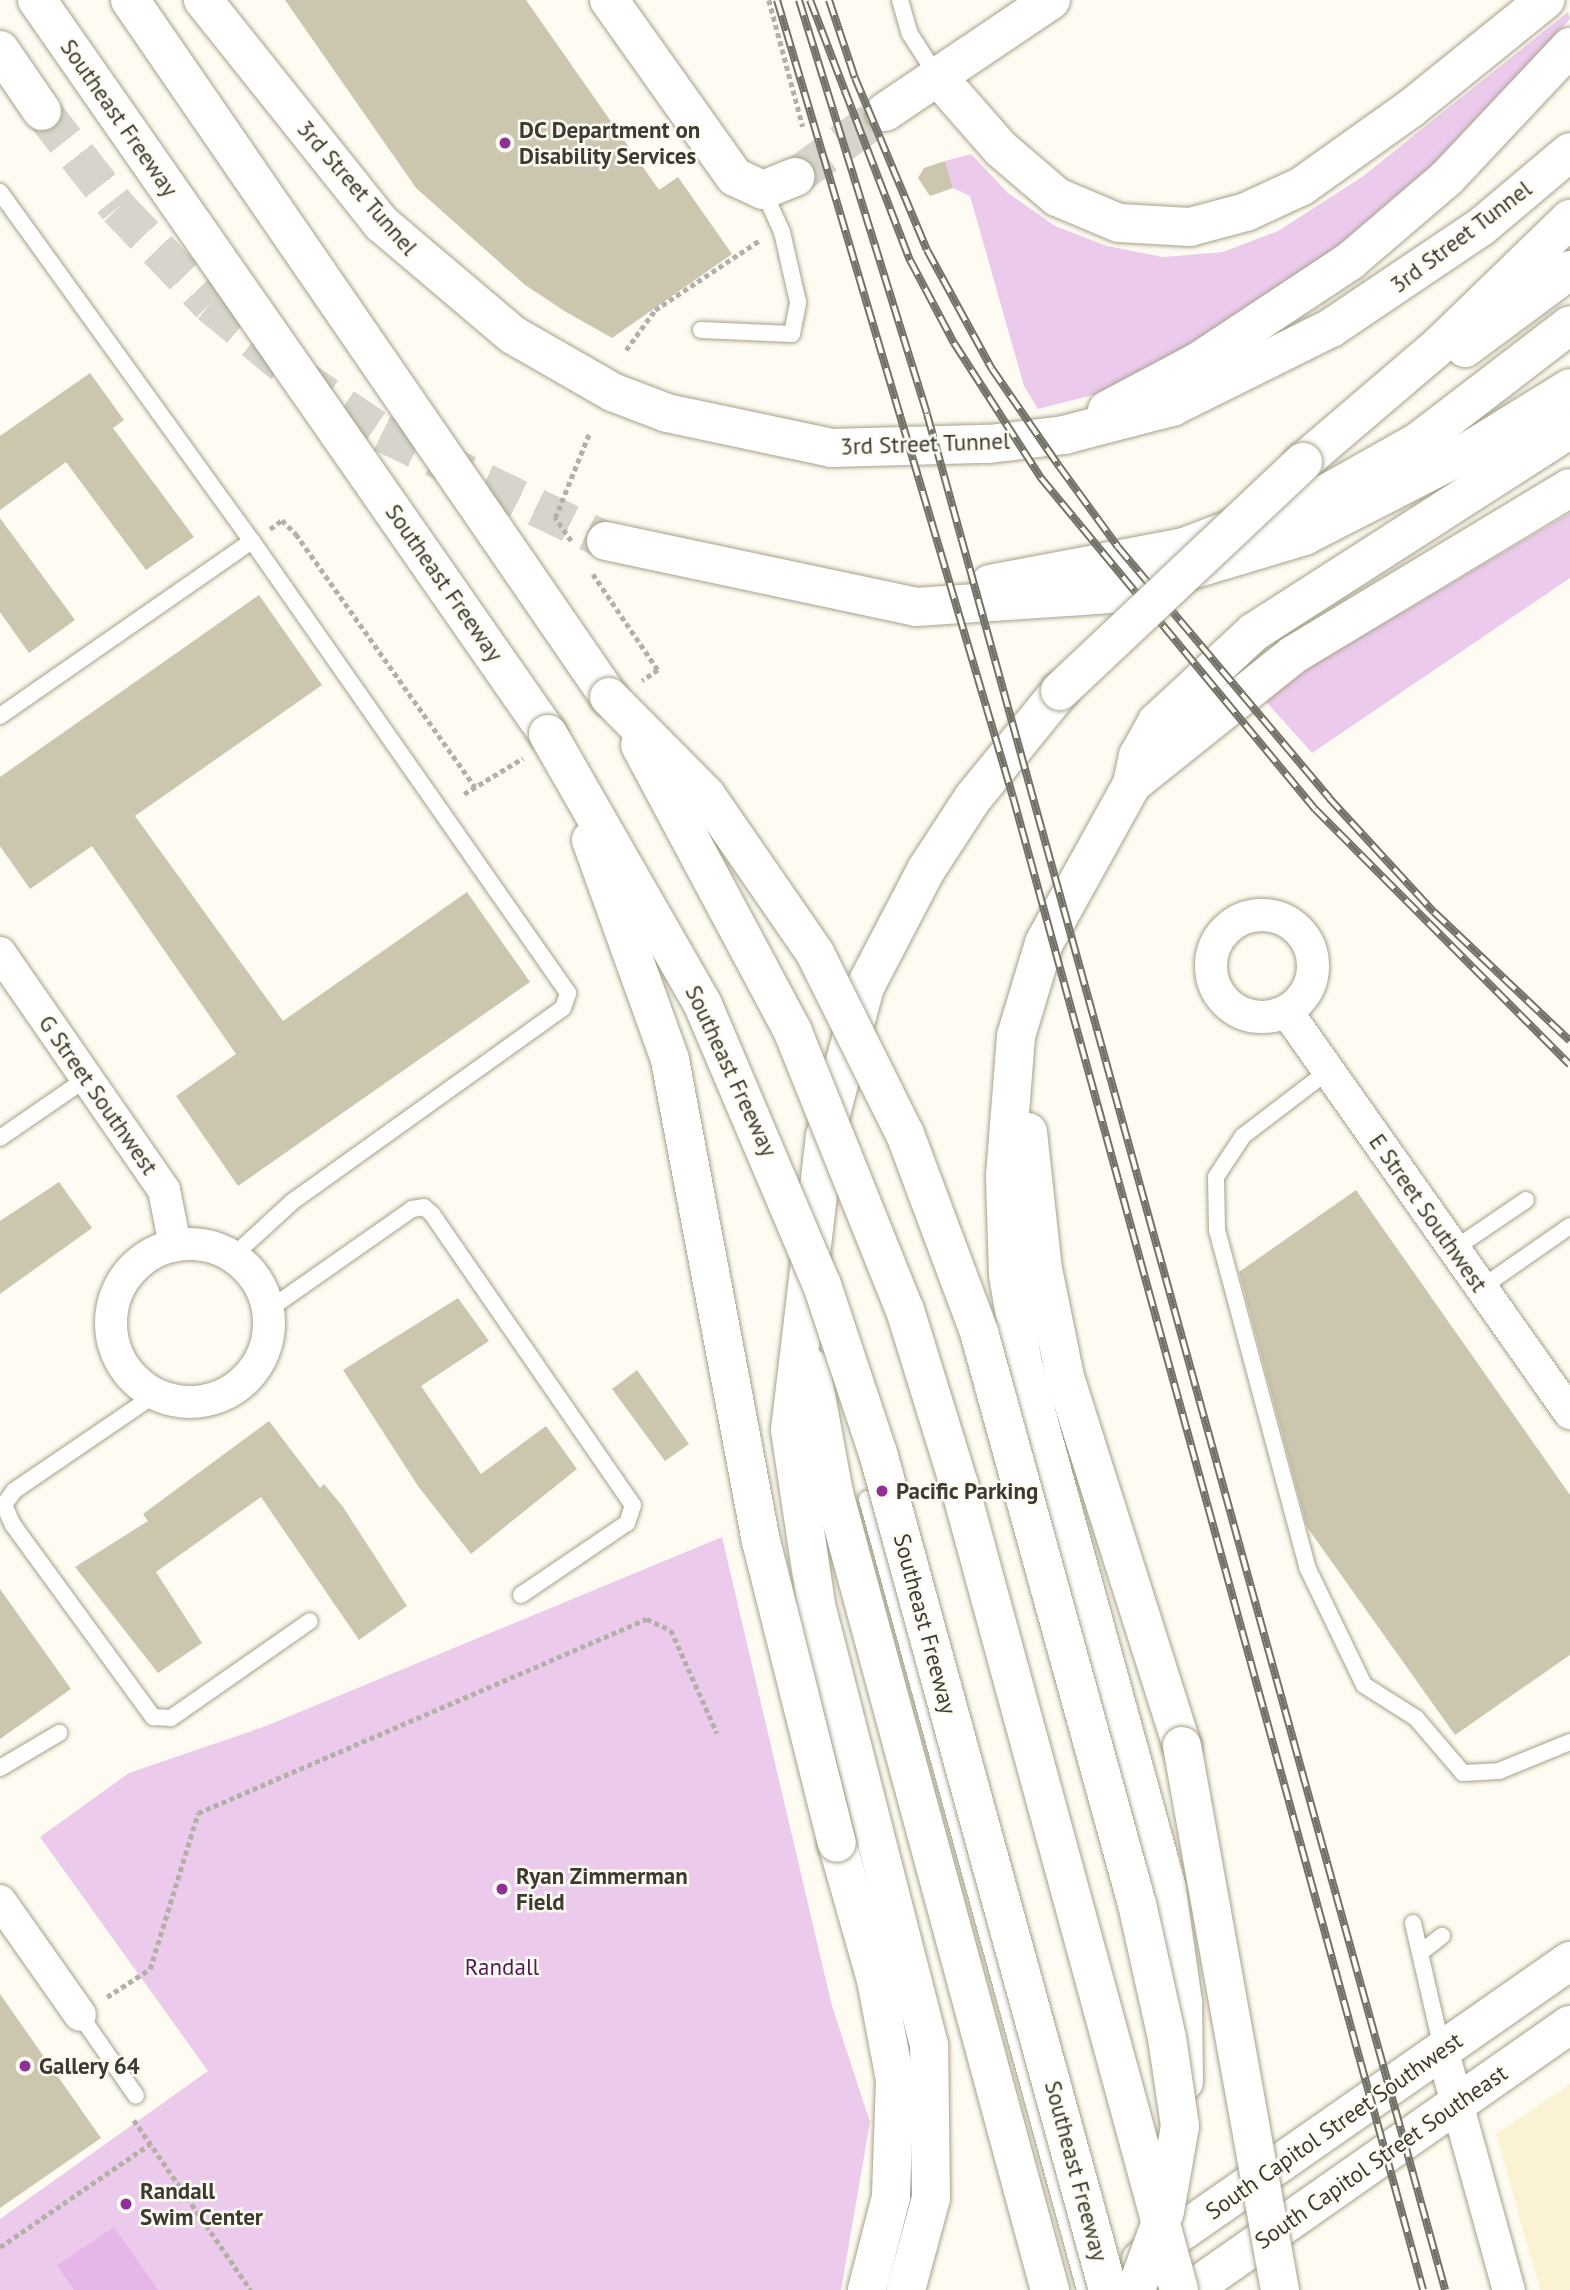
<!DOCTYPE html>
<style>
body{margin:0}
#map{position:relative;width:1570px;height:2290px;overflow:hidden;background:#fefcf2;font-family:"PT Sans",sans-serif}
div>[style]{position:absolute}
[style*='--x']{left:calc(var(--x)*1px);top:calc(var(--y)*1px);width:calc(var(--w)*1px);rotate:calc(var(--a)*1deg)}
.built>*{inset:0;background:#fbf2d3}
.green>*{inset:0;background:#ebcaec}
.water>*{inset:0;background:#e7b6e9}
.building>*{inset:0;background:#ccc6af}
.secondary-tunnel>*{height:38px;margin-top:-19px;transform-origin:0;background:repeating-linear-gradient(90deg,#d7d5cb 0 38px,transparent 0 57px)}
.highway-tunnel>*{height:38px;margin-top:-19px;transform-origin:0;background:repeating-linear-gradient(90deg,#d7d5cb 0 38px,transparent 0 57px)}
.path>*{height:4.5px;margin-top:-2.25px;transform-origin:0;background:repeating-linear-gradient(90deg,#b3b0a7 0 5px,transparent 0 8.5px)}
.roads{filter:drop-shadow(0 0 2px #a7a18a) drop-shadow(0 0 2px #a7a18a)}
.lane>*{height:16px;margin:-8px;padding:0 8px;transform-origin:8px;border-radius:8px;background:#fff}
.street>*{height:32px;margin:-16px;padding:0 16px;transform-origin:16px;border-radius:16px;background:#fff}
.street>.ring{margin:-16px;padding:0;box-sizing:content-box;background:none;border:32px solid #fff;border-radius:50%}
.secondary>*{height:38px;margin:-19px;padding:0 19px;transform-origin:19px;border-radius:19px;background:#fff}
.primary>*{height:38px;margin:-19px;padding:0 19px;transform-origin:19px;border-radius:19px;background:#fff}
.highway>*{height:38px;margin:-19px;padding:0 19px;transform-origin:19px;border-radius:19px;background:#fff}
.rail>*{height:8px;margin-top:-4px;transform-origin:0;background:repeating-linear-gradient(90deg,#fefcf2 0 16px,#747268 0 32px);box-sizing:border-box;border-block:2px solid #747268}
.bridges{filter:drop-shadow(0 0 2px #a7a18a) drop-shadow(0 0 2px #a7a18a)}
.highway-bridge>*{height:38px;margin:-19px;padding:0 19px;transform-origin:19px;border-radius:19px;background:#fff}
.dots>*{width:19px;height:19px;translate:-50% -50%;box-sizing:border-box;border:4px solid #fefcf2;border-radius:50%}
span{translate:-50% -50%;white-space:nowrap;text-align:center;line-height:1.15;-webkit-text-stroke:5px #fefcf2;paint-order:stroke}
.street-label{font-size:23px;color:#3d3a31}
.poi-label{font-size:23px;color:#3d3a31;font-weight:700}
.left{translate:0 -50%;text-align:left}
.park-label{font-size:23px;color:#531a57}
</style>
<div id="map">
<div class="built">
<i style="clip-path:polygon(1570px 2084px,1570px 2290px,1540px 2290px,1496px 2134px)"></i>
</div>
<div class="green">
<i style="clip-path:polygon(1568px 12px,1570px 19px,1471px 133px,1340px 248px,1124px 387px,1038px 409px,1024px 386px,970px 196px,953px 188px,945px 161px,971px 154px,1008px 193px,1055px 226px,1107px 246px,1163px 257px,1223px 252px,1278px 231px,1362px 177px)"></i>
<i style="clip-path:polygon(1570px 513px,1570px 578px,1312px 753px,1261px 696px)"></i>
<i style="clip-path:polygon(722px 1537px,832px 2006px,870px 2122px,841px 2290px,0 2290px,0 2219px,208px 2071px,40px 1837px,129px 1773px,266px 1726px)"></i>
</div>
<div class="water">
<i style="clip-path:polygon(114px 2227px,158px 2290px,74px 2290px,57px 2265px)"></i>
</div>
<div class="building">
<i style="clip-path:polygon(285px 0,526px 0,659px 190px,678px 177px,732px 254px,612px 338px,566px 312px,525px 285px,416px 188px)"></i>
<i style="clip-path:polygon(945px 161px,953px 188px,930px 196px,918px 178px,924px 168px)"></i>
<i style="clip-path:polygon(90px 373px,124px 420px,113px 428px,194px 537px,146px 570px,66px 462px,0 510px,0 436px)"></i>
<i style="clip-path:polygon(0 518px,75px 620px,29px 653px,0 612px)"></i>
<i style="clip-path:polygon(259px 595px,322px 685px,135px 816px,283px 1021px,467px 892px,530px 982px,238px 1186px,176px 1096px,236px 1054px,92px 846px,30px 889px,0 846px,0 777px)"></i>
<i style="clip-path:polygon(59px 1182px,92px 1228px,0 1294px,0 1221px)"></i>
<i style="clip-path:polygon(1356px 1190px,1570px 1495px,1570px 1655px,1455px 1735px,1307px 1527px,1239px 1272px)"></i>
<i style="clip-path:polygon(458px 1298px,489px 1341px,421px 1386px,481px 1474px,546px 1426px,577px 1469px,471px 1554px,418px 1486px,343px 1370px)"></i>
<i style="clip-path:polygon(637px 1370px,689px 1444px,665px 1461px,612px 1389px)"></i>
<i style="clip-path:polygon(269px 1421px,320px 1488px,324px 1484px,343px 1507px,407px 1606px,359px 1640px,261px 1497px,156px 1572px,202px 1643px,158px 1673px,75px 1567px,148px 1521px,143px 1514px)"></i>
<i style="clip-path:polygon(0 1589px,71px 1689px,0 1739px)"></i>
<i style="clip-path:polygon(0 1994px,101px 2138px,0 2208px)"></i>
</div>
<div class="secondary-tunnel">
<i style="--x:795;--y:177;--w:111;--a:-35.8"></i>
</div>
<div class="highway-tunnel">
<i style="--x:42;--y:111;--w:123;--a:51.9"></i>
<i style="--x:118;--y:208;--w:133;--a:46.2"></i>
<i style="--x:210;--y:304;--w:112;--a:39.5"></i>
<i style="--x:296;--y:375;--w:104;--a:34"></i>
<i style="--x:382;--y:433;--w:249;--a:25.7"></i>
</div>
<div class="path">
<i style="--x:769;--y:0;--w:131;--a:75"></i>
<i style="--x:626;--y:350;--w:49;--a:-54.1"></i>
<i style="--x:655;--y:310;--w:126;--a:-33.7"></i>
<i style="--x:270;--y:529;--w:15;--a:-37"></i>
<i style="--x:282;--y:520;--w:20;--a:45"></i>
<i style="--x:296;--y:534;--w:310;--a:54.7"></i>
<i style="--x:571;--y:541;--w:28;--a:-125"></i>
<i style="--x:555;--y:518;--w:91;--a:-68"></i>
<i style="--x:593;--y:574;--w:116;--a:55.9"></i>
<i style="--x:658;--y:670;--w:19;--a:145"></i>
<i style="--x:464;--y:794;--w:69;--a:-31.4"></i>
<i style="--x:107;--y:1997;--w:51;--a:-33.1"></i>
<i style="--x:150;--y:1969;--w:163;--a:-72.9"></i>
<i style="--x:198;--y:1813;--w:489;--a:-23.4"></i>
<i style="--x:647;--y:1619;--w:26;--a:25"></i>
<i style="--x:671;--y:1630;--w:113;--a:65.9"></i>
<i style="--x:134;--y:2120;--w:206;--a:55.5"></i>
<i style="--x:0;--y:2247;--w:182;--a:-34.5"></i>
</div>
<div class="roads">
<div class="lane">
<i style="--x:900;--y:0;--w:35;--a:74"></i>
<i style="--x:910;--y:34;--w:50;--a:57.3"></i>
<i style="--x:0;--y:192;--w:430;--a:54.2"></i>
<i style="--x:701;--y:330;--w:91;--a:2.5"></i>
<i style="--x:792;--y:334;--w:33;--a:-79"></i>
<i style="--x:798;--y:302;--w:72;--a:-102.9"></i>
<i style="--x:782;--y:232;--w:46;--a:-114.3"></i>
<i style="--x:0;--y:716;--w:307;--a:-34.8"></i>
<i style="--x:252;--y:541;--w:552;--a:55.04"></i>
<i style="--x:568;--y:993;--w:16;--a:108"></i>
<i style="--x:563;--y:1008;--w:333;--a:144.4"></i>
<i style="--x:292;--y:1202;--w:80;--a:137.5"></i>
<i style="--x:1328;--y:1071;--w:107;--a:142.6"></i>
<i style="--x:1243;--y:1136;--w:49;--a:123.4"></i>
<i style="--x:1216;--y:1177;--w:53;--a:88.9"></i>
<i style="--x:1217;--y:1230;--w:349;--a:75"></i>
<i style="--x:1307;--y:1567;--w:131;--a:64.2"></i>
<i style="--x:1364;--y:1685;--w:62;--a:32.4"></i>
<i style="--x:1416;--y:1718;--w:72;--a:49.5"></i>
<i style="--x:1463;--y:1773;--w:36;--a:-3"></i>
<i style="--x:1499;--y:1771;--w:77;--a:-22.2"></i>
<i style="--x:0;--y:1138;--w:106;--a:-34.6"></i>
<i style="--x:1454;--y:1249;--w:87;--a:-34.2"></i>
<i style="--x:1481;--y:1288;--w:108;--a:-34.9"></i>
<i style="--x:268;--y:1310;--w:176;--a:-35"></i>
<i style="--x:412;--y:1209;--w:12;--a:-9"></i>
<i style="--x:424;--y:1207;--w:11;--a:41"></i>
<i style="--x:432;--y:1214;--w:354;--a:55.4"></i>
<i style="--x:633;--y:1505;--w:19;--a:108"></i>
<i style="--x:627;--y:1523;--w:128;--a:145.8"></i>
<i style="--x:156;--y:1394;--w:172;--a:145.7"></i>
<i style="--x:14;--y:1491;--w:17;--a:126"></i>
<i style="--x:4;--y:1505;--w:22;--a:66"></i>
<i style="--x:13;--y:1525;--w:238;--a:53.9"></i>
<i style="--x:153;--y:1717;--w:18;--a:3"></i>
<i style="--x:171;--y:1718;--w:169;--a:-34.9"></i>
<i style="--x:867;--y:1499;--w:820;--a:74.59"></i>
<i style="--x:0;--y:1768;--w:69;--a:-30.7"></i>
<i style="--x:1413;--y:1923;--w:129;--a:77"></i>
<i style="--x:1420;--y:1953;--w:28;--a:-38"></i>
<i style="--x:80;--y:2015;--w:98;--a:55.3"></i>
</div>
<div class="street">
<i class="ring" style="left:1211px;top:915px;width:70px;height:70px"></i>
<i style="--x:0;--y:953;--w:288;--a:55.3"></i>
<i style="--x:164;--y:1190;--w:56;--a:78.7"></i>
<i style="--x:1287;--y:1012;--w:491;--a:54.8"></i>
<i class="ring" style="left:111px;top:1244px;width:126px;height:126px"></i>
<i style="--x:0;--y:1901;--w:139;--a:54.9"></i>
<i style="--x:1442;--y:2049;--w:250;--a:74.5"></i>
</div>
<div class="secondary">
<i style="--x:609;--y:0;--w:217;--a:54.6"></i>
<i style="--x:735;--y:177;--w:31;--a:25"></i>
<i style="--x:763;--y:190;--w:35;--a:-22"></i>
<i style="--x:885;--y:112;--w:200;--a:-34"></i>
</div>
<div class="primary">
<i style="--x:1141;--y:2260;--w:523;--a:-34.88"></i>
<i style="--x:1191;--y:2290;--w:462;--a:-35"></i>
</div>
<div class="highway">
<i style="--x:37;--y:0;--w:894;--a:55.15"></i>
<i style="--x:130;--y:0;--w:846;--a:55.5"></i>
<i style="--x:203;--y:0;--w:287;--a:51.4"></i>
<i style="--x:382;--y:224;--w:172;--a:40.3"></i>
<i style="--x:513;--y:335;--w:114;--a:29.9"></i>
<i style="--x:612;--y:392;--w:59;--a:20.9"></i>
<i style="--x:667;--y:413;--w:168;--a:12"></i>
<i style="--x:831;--y:448;--w:158;--a:-1.5"></i>
<i style="--x:989;--y:444;--w:76;--a:-6.8"></i>
<i style="--x:1064;--y:435;--w:112;--a:-14.5"></i>
<i style="--x:1172;--y:407;--w:178;--a:-26.4"></i>
<i style="--x:1331;--y:328;--w:181;--a:-34"></i>
<i style="--x:1481;--y:227;--w:116;--a:-40.1"></i>
<i style="--x:0;--y:50;--w:74;--a:55.5"></i>
<i style="--x:937;--y:76;--w:97;--a:48.8"></i>
<i style="--x:1001;--y:149;--w:74;--a:40.6"></i>
<i style="--x:1057;--y:197;--w:67;--a:22.8"></i>
<i style="--x:1119;--y:223;--w:71;--a:3.2"></i>
<i style="--x:1190;--y:227;--w:58;--a:-15"></i>
<i style="--x:1246;--y:212;--w:62;--a:-24.9"></i>
<i style="--x:1302;--y:186;--w:133;--a:-35.5"></i>
<i style="--x:1410;--y:109;--w:174;--a:-38.9"></i>
<i style="--x:1465;--y:348;--w:131;--a:-36.6"></i>
<i style="--x:1107;--y:410;--w:104;--a:-28"></i>
<i style="--x:1199;--y:361;--w:181;--a:-33.5"></i>
<i style="--x:1350;--y:261;--w:128;--a:-40.6"></i>
<i style="--x:1447;--y:178;--w:180;--a:-46.8"></i>
<i style="--x:1303;--y:462;--w:182;--a:-40.5"></i>
<i style="--x:1441;--y:344;--w:180;--a:-44.1"></i>
<i style="--x:606;--y:541;--w:317;--a:12"></i>
<i style="--x:916;--y:607;--w:195;--a:-3.8"></i>
<i style="--x:1111;--y:594;--w:202;--a:-16.7"></i>
<i style="--x:1304;--y:536;--w:178;--a:-27.1"></i>
<i style="--x:1462;--y:455;--w:127;--a:-31.8"></i>
<i style="--x:990;--y:584;--w:197;--a:-10.8"></i>
<i style="--x:1184;--y:547;--w:155;--a:-20.8"></i>
<i style="--x:1329;--y:492;--w:103;--a:-29.5"></i>
<i style="--x:1419;--y:441;--w:190;--a:-37.5"></i>
<i style="--x:1132;--y:784;--w:206;--a:-38.7"></i>
<i style="--x:1293;--y:655;--w:323;--a:-31.1"></i>
<i style="--x:1028;--y:1132;--w:138;--a:83.8"></i>
<i style="--x:1043;--y:1269;--w:110;--a:78.5"></i>
<i style="--x:1065;--y:1377;--w:387;--a:72.4"></i>
<i style="--x:811;--y:1368;--w:127;--a:79.6"></i>
<i style="--x:834;--y:1493;--w:826;--a:74.84"></i>
<i style="--x:837;--y:1843;--w:142;--a:74.1"></i>
<i style="--x:876;--y:1980;--w:102;--a:79.2"></i>
<i style="--x:895;--y:2080;--w:117;--a:92"></i>
<i style="--x:891;--y:2197;--w:96;--a:104.5"></i>
<i style="--x:1184;--y:2082;--w:80;--a:-90.7"></i>
<i style="--x:1183;--y:2002;--w:115;--a:-98"></i>
<i style="--x:1167;--y:1888;--w:543;--a:-105.37"></i>
<i style="--x:1023;--y:1364;--w:91;--a:-99.5"></i>
<i style="--x:1008;--y:1274;--w:98;--a:-91.8"></i>
<i style="--x:1005;--y:1176;--w:140;--a:-85.5"></i>
<i style="--x:1016;--y:1036;--w:97;--a:-73.2"></i>
<i style="--x:1044;--y:943;--w:182;--a:-61"></i>
<i style="--x:1132;--y:784;--w:29;--a:-78"></i>
<i style="--x:1138;--y:756;--w:39;--a:-61"></i>
<i style="--x:1157;--y:722;--w:132;--a:-42.9"></i>
<i style="--x:1254;--y:632;--w:376;--a:-32.7"></i>
<i style="--x:906;--y:2290;--w:95;--a:-74.8"></i>
<i style="--x:931;--y:2198;--w:153;--a:-90.7"></i>
<i style="--x:929;--y:2045;--w:455;--a:-104.4"></i>
<i style="--x:816;--y:1604;--w:176;--a:-98.5"></i>
<i style="--x:790;--y:1430;--w:296;--a:-83.2"></i>
<i style="--x:825;--y:1136;--w:154;--a:-75"></i>
<i style="--x:865;--y:987;--w:132;--a:-62.5"></i>
<i style="--x:926;--y:870;--w:86;--a:-56.9"></i>
<i style="--x:973;--y:798;--w:138;--a:-50.9"></i>
</div>
</div>
<div class="rail">
<i style="--x:777;--y:0;--w:831;--a:73.51"></i>
<i style="--x:1013;--y:797;--w:1548;--a:74.64"></i>
<i style="--x:799;--y:0;--w:433;--a:72.8"></i>
<i style="--x:927;--y:414;--w:1946;--a:74.56"></i>
<i style="--x:810;--y:0;--w:279;--a:69"></i>
<i style="--x:910;--y:260;--w:94;--a:62.1"></i>
<i style="--x:954;--y:343;--w:161;--a:57.2"></i>
<i style="--x:1041;--y:478;--w:430;--a:50.4"></i>
<i style="--x:1315;--y:809;--w:361;--a:45.1"></i>
<i style="--x:829;--y:0;--w:82;--a:71.6"></i>
<i style="--x:855;--y:78;--w:186;--a:67.3"></i>
<i style="--x:927;--y:250;--w:136;--a:61.4"></i>
<i style="--x:992;--y:369;--w:118;--a:55.4"></i>
<i style="--x:1059;--y:466;--w:100;--a:53.9"></i>
<i style="--x:1118;--y:547;--w:328;--a:49.9"></i>
<i style="--x:1329;--y:798;--w:155;--a:47.4"></i>
<i style="--x:1434;--y:912;--w:187;--a:43.5"></i>
</div>
<div class="bridges">
<div class="highway-bridge">
<i style="--x:1060;--y:691;--w:334;--a:-43.3"></i>
<i style="--x:609;--y:697;--w:138;--a:45.3"></i>
<i style="--x:706;--y:795;--w:192;--a:55.4"></i>
<i style="--x:815;--y:953;--w:202;--a:63.6"></i>
<i style="--x:905;--y:1134;--w:211;--a:69.5"></i>
<i style="--x:979;--y:1332;--w:593;--a:74.56"></i>
<i style="--x:1137;--y:1904;--w:137;--a:77.4"></i>
<i style="--x:1167;--y:2038;--w:89;--a:81.6"></i>
<i style="--x:1180;--y:2126;--w:86;--a:100"></i>
<i style="--x:1165;--y:2211;--w:84;--a:110.2"></i>
<i style="--x:548;--y:734;--w:312;--a:60.2"></i>
<i style="--x:703;--y:1005;--w:304;--a:67"></i>
<i style="--x:822;--y:1285;--w:177;--a:71.6"></i>
<i style="--x:878;--y:1453;--w:868;--a:74.63"></i>
<i style="--x:640;--y:745;--w:325;--a:61.9"></i>
<i style="--x:793;--y:1032;--w:300;--a:68.1"></i>
<i style="--x:905;--y:1310;--w:182;--a:72.8"></i>
<i style="--x:959;--y:1484;--w:835;--a:74.73"></i>
<i style="--x:591;--y:840;--w:234;--a:70.2"></i>
<i style="--x:670;--y:1060;--w:490;--a:79.3"></i>
<i style="--x:761;--y:1541;--w:311;--a:75.9"></i>
<i style="--x:1182;--y:1746;--w:553;--a:79.79"></i>
</div>
</div>
<div class="dots">
<i style="left:505px;top:143px;background:#8f2f97"></i>
<i style="left:882px;top:1491px;background:#8f2f97"></i>
<i style="left:502px;top:1889px;background:#8f2f97"></i>
<i style="left:25px;top:2066px;background:#8f2f97"></i>
<i style="left:126px;top:2204px;background:#8f2f97"></i>
</div>
<div class="street-label">
<span style="left:119px;top:118px;rotate:55deg">Southeast Freeway</span>
<span style="left:357px;top:188px;rotate:49deg">3rd Street Tunnel</span>
<span style="left:1461px;top:237px;rotate:-37deg">3rd Street Tunnel</span>
<span style="left:925px;top:444px;rotate:-2deg">3rd Street Tunnel</span>
<span style="left:444px;top:583px;rotate:55deg">Southeast Freeway</span>
<span style="left:731px;top:1071px;rotate:65deg">Southeast Freeway</span>
<span style="left:98px;top:1095px;rotate:55deg">G Street Southwest</span>
<span style="left:1428px;top:1213px;rotate:55deg">E Street Southwest</span>
<span style="left:925px;top:1624px;rotate:75deg">Southeast Freeway</span>
<span style="left:1334px;top:2126px;rotate:-35deg">South Capitol Street Southwest</span>
<span style="left:1381px;top:2157px;rotate:-35deg">South Capitol Street Southeast</span>
<span style="left:1076px;top:2171px;rotate:75deg">Southeast Freeway</span>
</div>
<div class="poi-label">
<span class="left" style="left:519px;top:143px">DC Department on<br>Disability Services</span>
<span class="left" style="left:896px;top:1491px">Pacific Parking</span>
<span class="left" style="left:516px;top:1889px">Ryan Zimmerman<br>Field</span>
<span class="left" style="left:39px;top:2066px">Gallery 64</span>
<span class="left" style="left:140px;top:2204px">Randall<br>Swim Center</span>
</div>
<div class="park-label">
<span style="left:502px;top:1967px">Randall</span>
</div>
</div>
